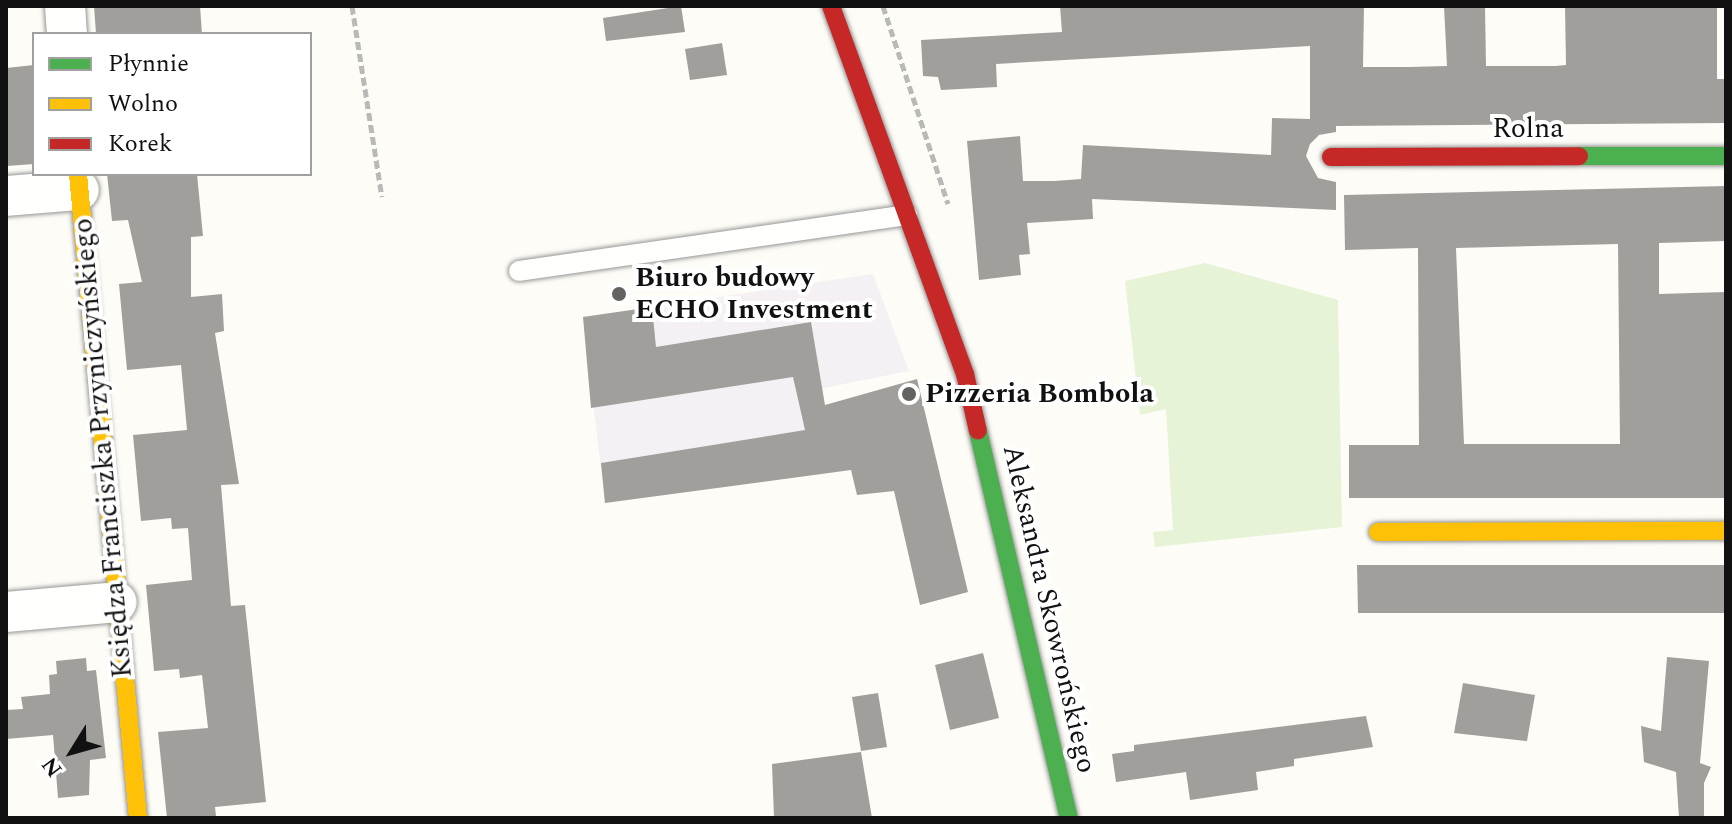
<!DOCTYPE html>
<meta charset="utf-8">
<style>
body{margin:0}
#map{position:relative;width:1732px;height:824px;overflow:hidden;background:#fdfcf7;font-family:Spectral,serif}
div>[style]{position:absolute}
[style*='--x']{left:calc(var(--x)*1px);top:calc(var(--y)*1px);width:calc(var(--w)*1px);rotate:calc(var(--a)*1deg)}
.industrial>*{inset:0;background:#f5f0f3}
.green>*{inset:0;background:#e7f3d7}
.building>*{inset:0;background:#a19f9c}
.path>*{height:5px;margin-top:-2.5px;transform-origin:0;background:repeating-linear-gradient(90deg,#b9b9b8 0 8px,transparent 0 12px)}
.roads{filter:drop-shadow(0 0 2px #979795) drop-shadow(0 0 2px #979795)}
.lane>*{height:20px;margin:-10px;padding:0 10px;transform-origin:10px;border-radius:10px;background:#fffffe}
.street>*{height:40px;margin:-20px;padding:0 20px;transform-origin:20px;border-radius:20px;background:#fffffe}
.fast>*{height:18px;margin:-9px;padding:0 9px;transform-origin:9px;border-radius:9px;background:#4caf50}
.slow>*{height:18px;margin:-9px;padding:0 9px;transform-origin:9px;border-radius:9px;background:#ffc107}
.jam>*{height:18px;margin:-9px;padding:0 9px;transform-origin:9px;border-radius:9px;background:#c62828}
.dots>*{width:22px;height:22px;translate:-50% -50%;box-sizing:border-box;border:4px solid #fff;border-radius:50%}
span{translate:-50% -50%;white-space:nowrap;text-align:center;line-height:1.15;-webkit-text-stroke:8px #fff;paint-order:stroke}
.street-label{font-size:28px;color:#111}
.poi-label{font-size:28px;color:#111;font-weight:700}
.left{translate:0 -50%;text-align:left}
.frame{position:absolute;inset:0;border:8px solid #111;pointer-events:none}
.legend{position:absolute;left:32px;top:32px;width:280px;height:144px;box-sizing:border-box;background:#fff;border:2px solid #a0a0a0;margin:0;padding:10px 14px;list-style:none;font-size:24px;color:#111}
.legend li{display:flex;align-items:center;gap:16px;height:40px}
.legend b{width:40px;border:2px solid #a0a0a0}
.north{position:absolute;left:32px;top:712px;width:80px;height:80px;-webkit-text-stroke:6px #fff;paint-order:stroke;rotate:233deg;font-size:22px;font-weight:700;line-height:32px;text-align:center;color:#111}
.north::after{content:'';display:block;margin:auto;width:28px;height:36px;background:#111;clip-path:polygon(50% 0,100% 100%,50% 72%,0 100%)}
</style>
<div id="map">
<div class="industrial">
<i style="clip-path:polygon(873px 274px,909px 371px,814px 390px,831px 466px,605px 503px,583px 317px)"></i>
</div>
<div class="green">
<i style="clip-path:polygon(1205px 263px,1338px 300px,1342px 527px,1155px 547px,1153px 532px,1173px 530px,1166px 409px,1140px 415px,1125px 281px)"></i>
</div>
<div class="building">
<i style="clip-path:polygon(94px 6px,200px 6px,202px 34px,96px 34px)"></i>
<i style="clip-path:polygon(681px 6px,685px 32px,606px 41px,603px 18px)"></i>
<i style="clip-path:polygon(1060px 6px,1364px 6px,1363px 67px,1409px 67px,1447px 66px,1444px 6px,1485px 6px,1486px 66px,1556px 66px,1566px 65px,1565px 6px,1717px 6px,1717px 79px,1726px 79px,1726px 123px,1336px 126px,1336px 132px,1319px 135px,1310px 144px,1306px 156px,1318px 178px,1336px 182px,1336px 210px,1092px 199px,1093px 219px,1027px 223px,1030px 254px,1019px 255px,1021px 275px,979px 280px,967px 141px,1020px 136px,1023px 181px,1054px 181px,1081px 179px,1083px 145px,1271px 155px,1272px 118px,1310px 119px,1310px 46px,996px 64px,997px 87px,941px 90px,938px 77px,923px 76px,921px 40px,1062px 32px)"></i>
<i style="clip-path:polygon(722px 43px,727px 75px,690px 80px,685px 49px)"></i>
<i style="clip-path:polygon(34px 65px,34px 164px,7px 166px,6px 68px)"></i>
<i style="clip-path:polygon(107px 174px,197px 174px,203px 236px,191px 237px,191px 297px,222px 294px,224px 331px,215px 333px,239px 484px,221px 485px,231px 606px,245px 605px,266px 802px,215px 807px,216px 816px,208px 818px,167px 818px,158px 732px,208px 728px,202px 675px,180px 678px,179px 669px,154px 671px,146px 585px,192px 580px,188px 528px,172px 529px,171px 518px,141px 521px,133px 435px,187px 430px,181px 365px,127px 370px,119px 284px,142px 282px,128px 220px,112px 221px)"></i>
<i style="clip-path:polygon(evenodd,1726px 186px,1726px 241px,1659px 243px,1659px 294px,1726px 292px,1726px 498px,1349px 498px,1349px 445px,1419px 445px,1418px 248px,1345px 250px,1344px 195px,1726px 186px,1618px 244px,1620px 444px,1464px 444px,1456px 248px,1618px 244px)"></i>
<i style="clip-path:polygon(652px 307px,656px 347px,811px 322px,825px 405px,917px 379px,968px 592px,920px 605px,894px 491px,857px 495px,851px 470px,605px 503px,601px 463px,805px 430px,793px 377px,591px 408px,583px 317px)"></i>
<i style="clip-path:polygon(1357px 565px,1726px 565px,1726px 613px,1358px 613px)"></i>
<i style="clip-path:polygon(983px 653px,999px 718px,950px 730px,935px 665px)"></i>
<i style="clip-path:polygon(1667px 657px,1709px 661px,1700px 763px,1711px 767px,1704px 783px,1704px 818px,1679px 818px,1676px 772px,1644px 762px,1641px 726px,1661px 731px)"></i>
<i style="clip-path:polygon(86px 658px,87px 671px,96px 670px,106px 758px,90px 760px,89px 795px,58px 798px,53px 735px,6px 739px,6px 710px,23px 709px,21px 697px,50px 694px,49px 675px,57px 674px,56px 661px)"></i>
<i style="clip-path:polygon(1463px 683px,1535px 695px,1527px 741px,1454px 733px)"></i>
<i style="clip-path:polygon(878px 693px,887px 747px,861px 751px,852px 697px)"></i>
<i style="clip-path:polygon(1366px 716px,1373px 747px,1294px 759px,1294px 766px,1256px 772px,1258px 790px,1190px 800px,1186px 772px,1116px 782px,1112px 754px,1134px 751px,1134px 745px)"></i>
<i style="clip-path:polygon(861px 752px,872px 818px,774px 818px,772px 764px)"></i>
</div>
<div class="path">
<i style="--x:352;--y:6;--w:193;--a:81.1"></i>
<i style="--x:883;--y:6;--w:208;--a:71.8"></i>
</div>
<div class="roads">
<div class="lane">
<i style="--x:519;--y:271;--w:392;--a:-8.2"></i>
</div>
<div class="street">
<i style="--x:65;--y:6;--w:28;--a:86"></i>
<i style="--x:6;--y:196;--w:73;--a:-4.7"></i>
<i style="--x:6;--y:612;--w:111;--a:-5.1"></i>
</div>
<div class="fast">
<i style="--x:1579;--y:156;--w:147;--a:0"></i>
<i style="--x:978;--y:431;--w:398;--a:76.8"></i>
</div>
<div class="slow">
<i style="--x:78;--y:174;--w:647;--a:84.68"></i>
<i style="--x:1378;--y:532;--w:348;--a:-0.2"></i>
</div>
<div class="jam">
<i style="--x:831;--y:6;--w:392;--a:70"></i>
<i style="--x:965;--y:374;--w:58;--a:77.2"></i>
<i style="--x:1331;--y:157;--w:248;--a:-0.2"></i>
</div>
</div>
<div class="dots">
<i style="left:619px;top:294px;background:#646362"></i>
<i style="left:909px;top:394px;background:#646362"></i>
</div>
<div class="street-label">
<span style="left:1528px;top:129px">Rolna</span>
<span style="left:103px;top:448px;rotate:-95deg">Księdza Franciszka Przyniczyńskiego</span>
<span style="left:1049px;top:609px;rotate:77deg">Aleksandra Skowrońskiego</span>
</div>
<div class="poi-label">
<span class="left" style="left:635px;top:294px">Biuro budowy<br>ECHO Investment</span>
<span class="left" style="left:925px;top:394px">Pizzeria Bombola</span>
</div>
<div class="frame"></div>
<ul class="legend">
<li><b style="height:10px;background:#4caf50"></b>Płynnie</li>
<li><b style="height:10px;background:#ffc107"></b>Wolno</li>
<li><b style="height:10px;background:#c62828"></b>Korek</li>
</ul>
<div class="north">N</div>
</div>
